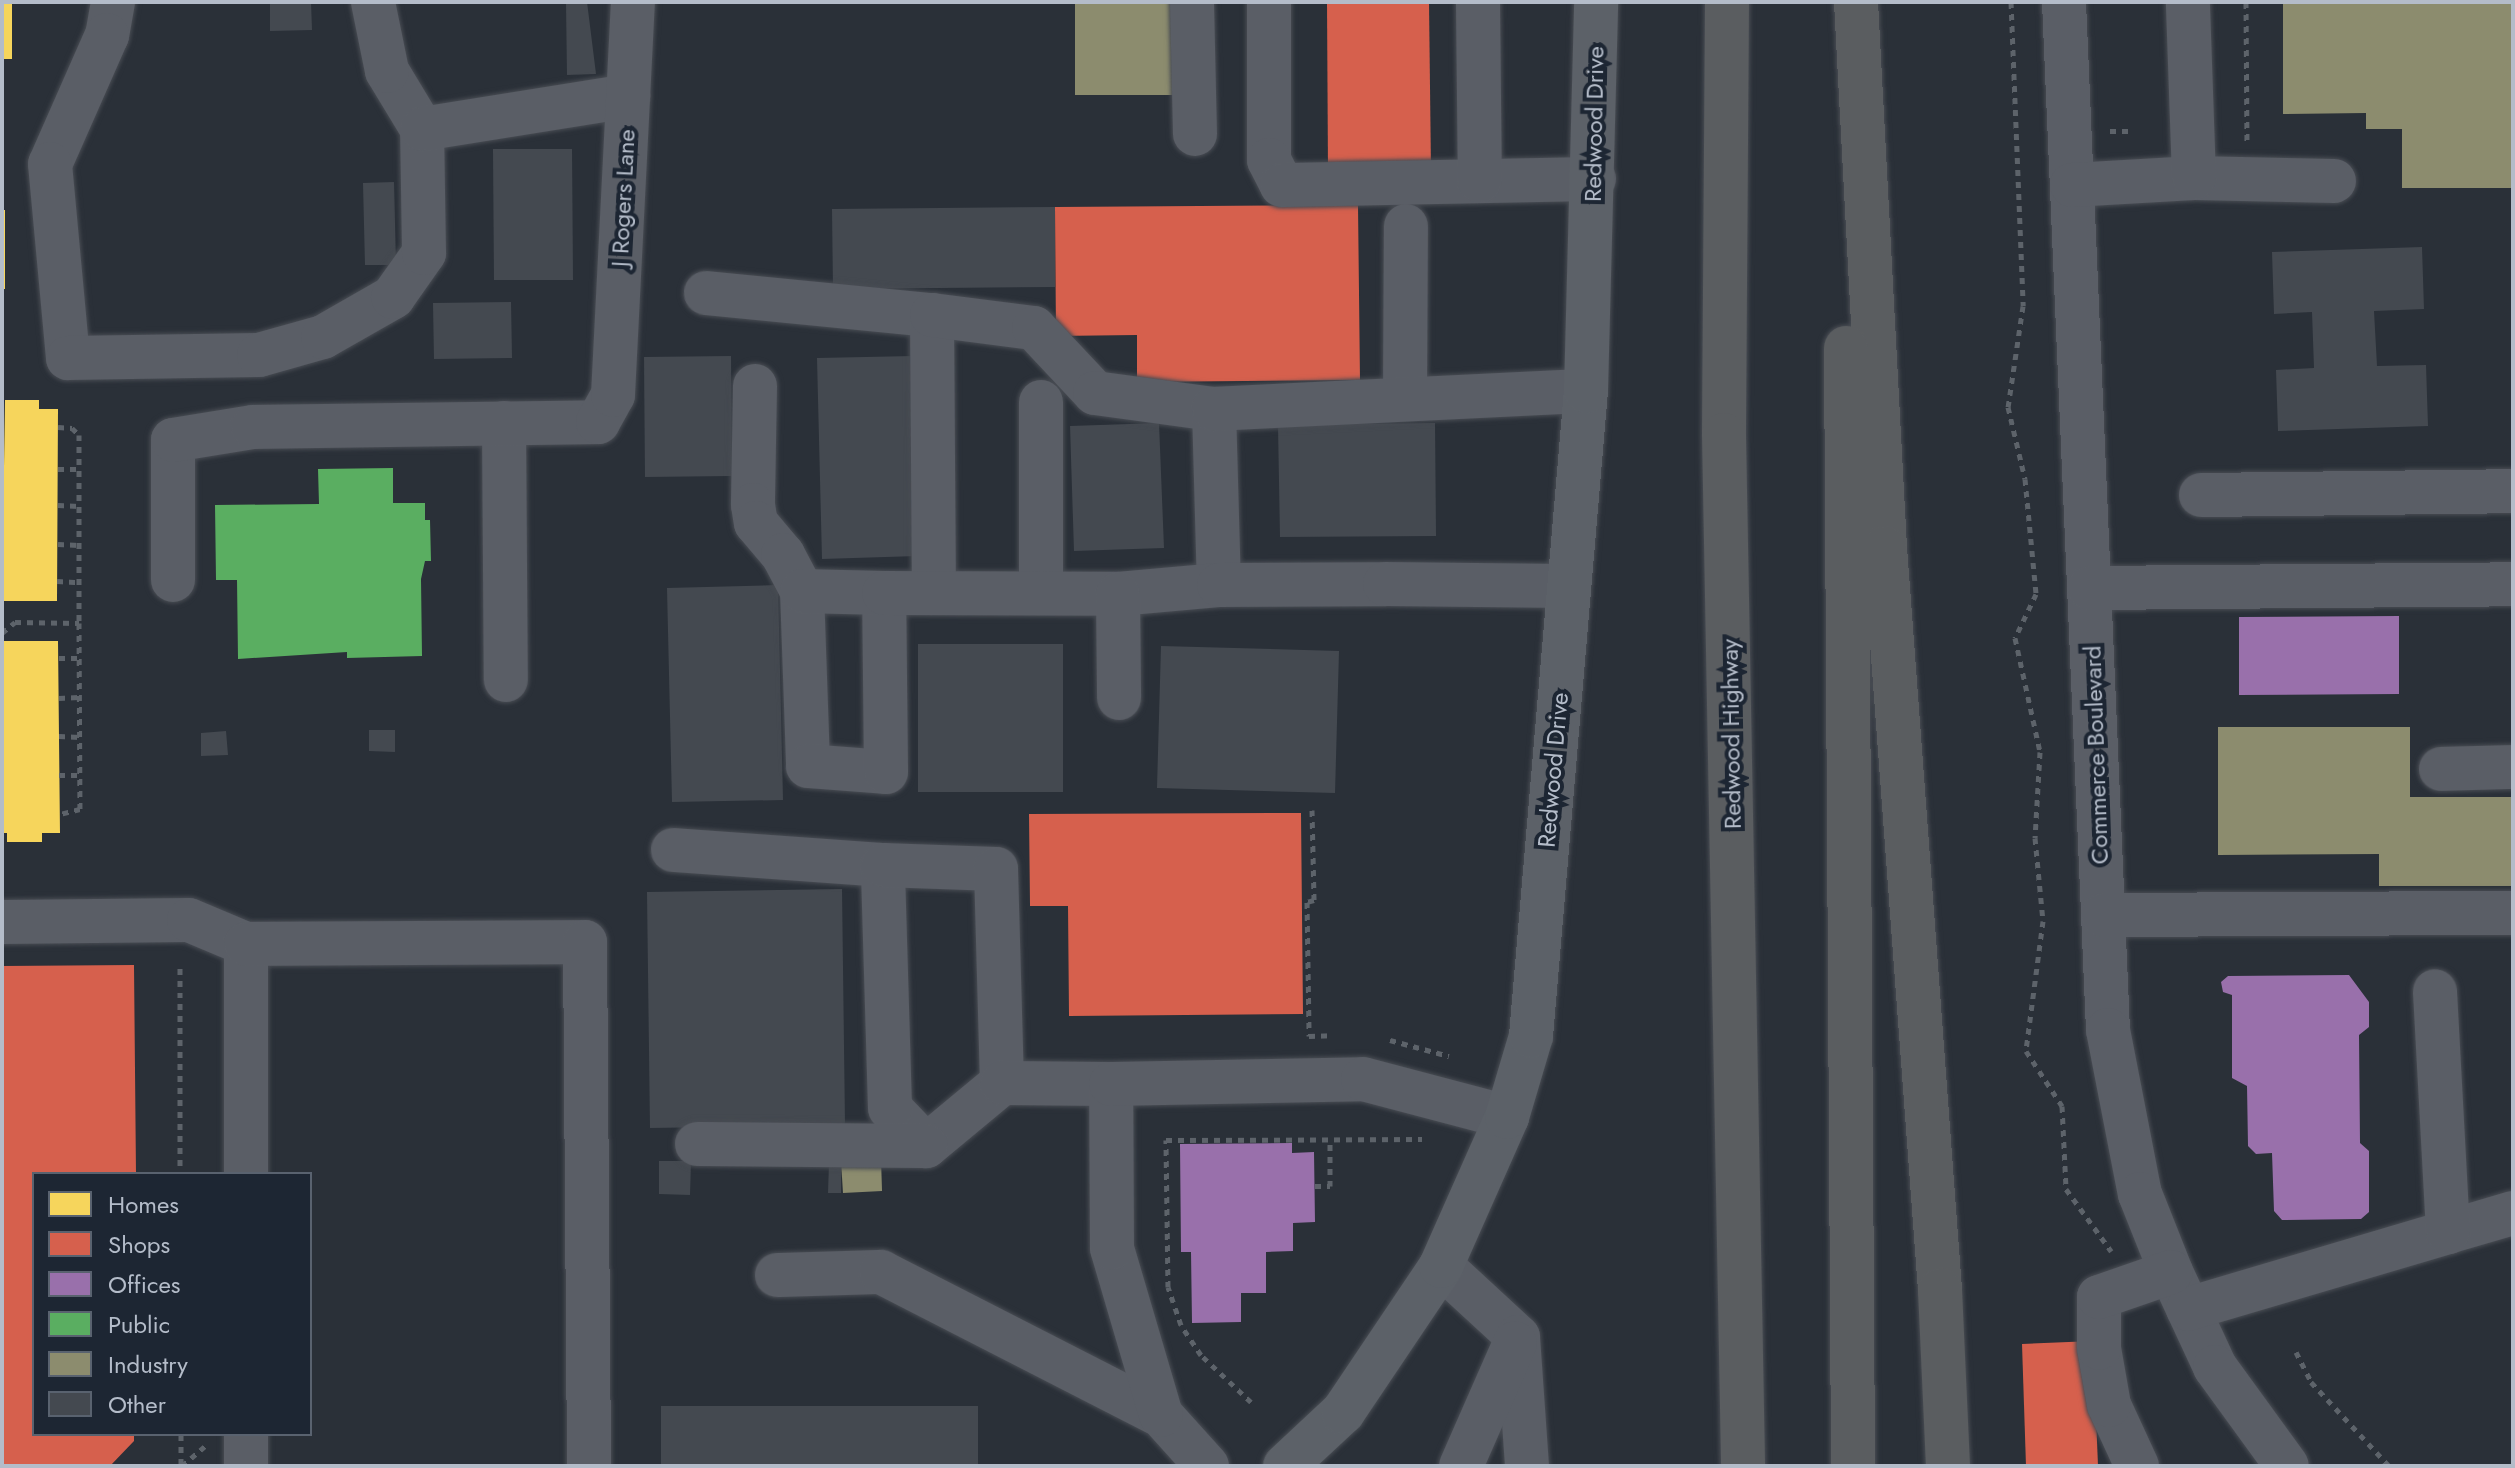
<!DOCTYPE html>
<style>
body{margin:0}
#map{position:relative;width:2515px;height:1468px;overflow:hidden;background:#2a3038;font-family:Jost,sans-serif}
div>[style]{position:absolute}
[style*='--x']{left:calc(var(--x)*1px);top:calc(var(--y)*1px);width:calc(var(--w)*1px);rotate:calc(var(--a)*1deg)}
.homes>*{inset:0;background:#f6d55c}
.shops>*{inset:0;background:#d6604d}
.offices>*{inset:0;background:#9970ab}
.public>*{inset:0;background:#5aae61}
.industry>*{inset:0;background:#8c8c6e}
.building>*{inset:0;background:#444950}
.path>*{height:5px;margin-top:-2.5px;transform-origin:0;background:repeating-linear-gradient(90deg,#5d636a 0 6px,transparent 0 12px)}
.roads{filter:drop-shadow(0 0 2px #484c53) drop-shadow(0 0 2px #484c53)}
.minor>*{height:44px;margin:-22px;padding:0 22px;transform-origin:22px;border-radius:22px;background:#5a5e66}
.major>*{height:44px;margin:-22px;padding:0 22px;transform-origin:22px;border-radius:22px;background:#5c6168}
.highway>*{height:44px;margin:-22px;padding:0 22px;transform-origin:22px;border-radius:22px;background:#5a5d60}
span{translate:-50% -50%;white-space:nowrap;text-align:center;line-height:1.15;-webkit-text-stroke:8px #1d2633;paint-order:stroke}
.street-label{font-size:24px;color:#b4bcc9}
.frame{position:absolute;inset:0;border:4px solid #b4bcc9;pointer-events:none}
.legend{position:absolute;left:32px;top:1172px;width:280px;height:264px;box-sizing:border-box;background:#1d2633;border:2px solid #59626f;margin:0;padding:10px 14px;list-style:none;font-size:24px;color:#b4bcc9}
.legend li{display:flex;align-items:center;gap:16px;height:40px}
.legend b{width:40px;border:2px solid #59626f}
</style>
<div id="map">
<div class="homes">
<i style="clip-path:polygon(2px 2px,12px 2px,12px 59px,2px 59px)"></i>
<i style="clip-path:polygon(2px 210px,5px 210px,5px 289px,2px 289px)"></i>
<i style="clip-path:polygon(5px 400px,39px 400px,39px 409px,58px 409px,57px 601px,2px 601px)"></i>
<i style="clip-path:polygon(2px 641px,58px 641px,60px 833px,42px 833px,42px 842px,7px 842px,7px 833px,2px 833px)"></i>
</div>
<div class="shops">
<i style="clip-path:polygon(1327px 2px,1429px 2px,1431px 172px,1328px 173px)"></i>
<i style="clip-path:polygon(1358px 205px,1360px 380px,1137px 382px,1137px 335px,1056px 336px,1055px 207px)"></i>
<i style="clip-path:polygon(1301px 813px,1303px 1014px,1069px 1016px,1068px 906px,1030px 906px,1029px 814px)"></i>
<i style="clip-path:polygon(134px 965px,136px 1174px,34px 1174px,34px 1434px,134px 1434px,134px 1441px,110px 1466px,2px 1466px,2px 966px)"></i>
<i style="clip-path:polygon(2093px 1341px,2098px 1466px,2026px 1466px,2022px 1344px)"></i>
</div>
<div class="offices">
<i style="clip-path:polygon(2399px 616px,2399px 694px,2239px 695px,2239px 617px)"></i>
<i style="clip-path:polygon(2349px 975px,2369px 1002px,2369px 1027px,2359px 1035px,2360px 1143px,2369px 1151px,2369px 1212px,2361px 1219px,2282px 1220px,2274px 1211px,2272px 1153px,2256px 1154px,2248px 1146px,2247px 1086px,2232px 1078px,2232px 995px,2223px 992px,2221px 982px,2228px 976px)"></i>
<i style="clip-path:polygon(1292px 1143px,1292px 1153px,1314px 1152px,1315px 1222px,1293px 1223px,1293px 1251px,1266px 1252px,1266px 1293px,1241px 1293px,1241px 1322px,1192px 1323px,1191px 1252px,1181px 1252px,1180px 1144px)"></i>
</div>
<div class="public">
<i style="clip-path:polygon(393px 468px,393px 503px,425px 503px,425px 520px,430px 520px,431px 561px,425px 561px,421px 579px,422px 656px,347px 658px,347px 652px,238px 659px,237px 580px,216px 580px,215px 505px,319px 504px,318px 469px)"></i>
</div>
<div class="industry">
<i style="clip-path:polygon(1075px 2px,1174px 2px,1174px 95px,1075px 95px)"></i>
<i style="clip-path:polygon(2283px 2px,2511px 2px,2513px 188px,2402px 188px,2402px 129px,2366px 129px,2366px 113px,2283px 114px)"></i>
<i style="clip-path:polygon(2218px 727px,2410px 727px,2410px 797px,2513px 797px,2513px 886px,2379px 886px,2379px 854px,2218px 855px)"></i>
<i style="clip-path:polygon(881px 1159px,882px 1191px,843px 1193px,841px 1162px)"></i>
</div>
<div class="building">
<i style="clip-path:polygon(270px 2px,311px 2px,312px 30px,270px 31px)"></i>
<i style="clip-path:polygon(566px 2px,587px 2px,596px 74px,567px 75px)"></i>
<i style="clip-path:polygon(493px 149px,572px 149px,573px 280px,494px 280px)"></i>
<i style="clip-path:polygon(394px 182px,396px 265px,365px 265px,363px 183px)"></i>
<i style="clip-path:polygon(1055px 207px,1055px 287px,833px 289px,832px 209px)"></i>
<i style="clip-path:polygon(2422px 247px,2424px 309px,2374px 311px,2377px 366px,2426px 365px,2428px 426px,2278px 431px,2276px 370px,2314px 368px,2312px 312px,2274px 314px,2272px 252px)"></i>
<i style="clip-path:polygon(511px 302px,512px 358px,434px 359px,433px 303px)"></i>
<i style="clip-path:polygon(731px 356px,732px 476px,645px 477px,644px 357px)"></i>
<i style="clip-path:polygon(913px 356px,918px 556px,822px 559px,817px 358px)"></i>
<i style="clip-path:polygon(1159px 423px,1164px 548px,1074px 551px,1070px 426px)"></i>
<i style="clip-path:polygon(1435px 423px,1436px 536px,1280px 537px,1278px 425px)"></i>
<i style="clip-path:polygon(778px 585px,783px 800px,672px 802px,667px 588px)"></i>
<i style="clip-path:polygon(918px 644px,1063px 644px,1063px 792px,918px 792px)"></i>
<i style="clip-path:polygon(1161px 646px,1339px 651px,1335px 793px,1157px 788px)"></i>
<i style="clip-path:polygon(369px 730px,395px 730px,395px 752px,369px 751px)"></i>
<i style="clip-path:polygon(226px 731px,228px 755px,201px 756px,201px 733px)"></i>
<i style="clip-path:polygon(842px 889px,845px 1125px,650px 1128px,647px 892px)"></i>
<i style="clip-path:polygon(659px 1161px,691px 1161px,690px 1195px,659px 1194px)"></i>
<i style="clip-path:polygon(829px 1163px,841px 1163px,841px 1193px,828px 1193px)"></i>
<i style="clip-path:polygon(661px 1406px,978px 1406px,978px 1466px,661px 1466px)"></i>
</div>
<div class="path">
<i style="--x:2011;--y:2;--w:304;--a:87.7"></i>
<i style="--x:2023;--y:306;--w:102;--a:98.4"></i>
<i style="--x:2008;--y:407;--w:74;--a:76.7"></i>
<i style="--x:2025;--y:479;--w:116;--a:84.5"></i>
<i style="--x:2036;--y:594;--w:49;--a:115.5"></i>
<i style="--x:2015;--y:638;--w:117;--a:77.6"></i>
<i style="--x:2040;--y:752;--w:86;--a:93.3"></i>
<i style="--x:2035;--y:838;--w:83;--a:84.5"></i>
<i style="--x:2043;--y:921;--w:131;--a:97.5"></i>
<i style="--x:2026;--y:1051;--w:66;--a:56.8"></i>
<i style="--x:2062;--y:1106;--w:83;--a:87.2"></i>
<i style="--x:2066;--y:1189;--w:77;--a:54"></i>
<i style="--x:2246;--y:2;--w:140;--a:89.6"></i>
<i style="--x:2110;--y:131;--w:24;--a:0"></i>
<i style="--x:58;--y:427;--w:14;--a:4"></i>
<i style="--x:72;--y:428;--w:10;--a:45"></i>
<i style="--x:79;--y:435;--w:188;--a:90"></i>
<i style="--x:58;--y:469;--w:21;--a:0"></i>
<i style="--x:58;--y:505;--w:21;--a:3"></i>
<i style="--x:58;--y:544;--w:21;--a:3"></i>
<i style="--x:57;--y:581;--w:22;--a:3"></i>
<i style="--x:2;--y:633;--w:17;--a:-40"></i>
<i style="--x:15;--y:622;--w:64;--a:0.9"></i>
<i style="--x:79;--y:623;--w:186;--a:89.7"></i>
<i style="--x:80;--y:809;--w:21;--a:166"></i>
<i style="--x:59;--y:658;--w:20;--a:0"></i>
<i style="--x:59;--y:698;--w:20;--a:-3"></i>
<i style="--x:59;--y:736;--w:21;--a:3"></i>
<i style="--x:59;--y:775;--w:21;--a:0"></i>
<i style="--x:1312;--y:810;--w:90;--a:88.7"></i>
<i style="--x:1314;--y:900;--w:7;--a:164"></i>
<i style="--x:1307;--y:902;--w:134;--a:89.1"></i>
<i style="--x:1309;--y:1036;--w:23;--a:-2"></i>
<i style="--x:180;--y:968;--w:206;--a:90"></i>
<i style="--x:1390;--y:1040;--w:61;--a:15.2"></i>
<i style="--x:1315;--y:1186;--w:15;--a:0"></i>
<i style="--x:1330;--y:1186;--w:46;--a:-90"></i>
<i style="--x:2296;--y:1352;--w:34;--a:63"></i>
<i style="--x:2311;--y:1382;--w:115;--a:47.1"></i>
<i style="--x:1251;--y:1402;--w:69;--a:-136.8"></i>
<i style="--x:1201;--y:1355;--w:36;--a:-124"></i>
<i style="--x:1181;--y:1325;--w:40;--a:-108.9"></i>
<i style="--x:1168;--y:1287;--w:147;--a:-90.8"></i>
<i style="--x:1166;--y:1140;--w:256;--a:-0.2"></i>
<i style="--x:181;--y:1434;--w:31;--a:90"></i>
<i style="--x:182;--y:1466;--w:35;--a:-41"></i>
</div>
<div class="roads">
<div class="minor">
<i style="--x:113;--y:2;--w:34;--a:100"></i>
<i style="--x:107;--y:35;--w:141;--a:113.8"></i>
<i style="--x:50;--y:164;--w:195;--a:84.7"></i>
<i style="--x:68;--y:358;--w:191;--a:-0.9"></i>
<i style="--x:259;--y:355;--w:66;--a:-15.7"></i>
<i style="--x:323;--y:337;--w:81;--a:-29.7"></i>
<i style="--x:393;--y:297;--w:54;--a:-54.8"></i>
<i style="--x:424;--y:253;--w:124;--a:-90.9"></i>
<i style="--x:422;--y:129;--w:68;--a:-121.1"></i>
<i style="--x:387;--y:71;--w:70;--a:-101.5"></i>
<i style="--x:1192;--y:2;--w:132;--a:88.7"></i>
<i style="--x:1269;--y:2;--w:158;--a:90"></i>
<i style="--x:1269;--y:160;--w:28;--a:63"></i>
<i style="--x:1282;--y:185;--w:312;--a:-1.1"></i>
<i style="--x:1478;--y:2;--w:179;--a:89.4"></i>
<i style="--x:2064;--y:2;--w:1029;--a:87.55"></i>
<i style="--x:2108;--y:1030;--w:167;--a:79"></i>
<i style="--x:2140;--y:1194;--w:84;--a:68.3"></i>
<i style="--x:2171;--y:1272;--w:105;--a:65.1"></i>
<i style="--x:2215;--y:1367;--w:122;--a:54"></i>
<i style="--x:422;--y:129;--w:209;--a:-9.1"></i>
<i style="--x:2194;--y:178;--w:140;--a:1.2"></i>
<i style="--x:2072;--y:185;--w:122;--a:-3.3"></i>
<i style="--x:2194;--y:178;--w:176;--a:-92"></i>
<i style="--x:706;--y:293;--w:227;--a:5.6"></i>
<i style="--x:932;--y:315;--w:278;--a:89.6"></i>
<i style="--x:932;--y:315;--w:103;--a:7.3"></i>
<i style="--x:1034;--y:328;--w:89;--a:46.8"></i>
<i style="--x:1095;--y:393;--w:120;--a:7.7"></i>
<i style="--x:1214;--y:409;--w:176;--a:88.4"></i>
<i style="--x:755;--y:386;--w:119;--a:91"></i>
<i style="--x:753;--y:505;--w:18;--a:81"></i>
<i style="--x:756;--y:523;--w:42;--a:49.8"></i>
<i style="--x:783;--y:555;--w:41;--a:62.2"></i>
<i style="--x:802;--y:591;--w:175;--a:88"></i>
<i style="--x:808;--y:766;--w:78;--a:4.4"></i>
<i style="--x:886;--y:772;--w:179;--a:-90.6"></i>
<i style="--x:884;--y:593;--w:82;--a:-178.6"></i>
<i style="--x:1405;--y:398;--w:172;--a:-89.7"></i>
<i style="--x:1041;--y:402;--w:191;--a:90"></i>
<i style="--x:1214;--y:409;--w:372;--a:-2.8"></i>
<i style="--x:504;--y:423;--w:257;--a:89.6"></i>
<i style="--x:2201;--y:495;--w:312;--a:-0.7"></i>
<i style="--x:173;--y:580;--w:140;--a:-90"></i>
<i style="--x:173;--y:440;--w:81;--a:-9.2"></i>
<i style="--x:253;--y:427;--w:345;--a:-0.8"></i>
<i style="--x:598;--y:422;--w:31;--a:-61"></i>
<i style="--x:613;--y:395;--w:394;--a:-87.1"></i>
<i style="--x:2089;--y:588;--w:424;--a:-0.5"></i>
<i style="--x:884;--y:593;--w:234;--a:0.2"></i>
<i style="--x:1118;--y:594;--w:101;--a:-5.1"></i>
<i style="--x:1219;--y:585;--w:166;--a:-0.3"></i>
<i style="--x:1385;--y:584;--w:182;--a:0.6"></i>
<i style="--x:1118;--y:594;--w:104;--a:89.4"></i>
<i style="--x:2441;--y:769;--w:72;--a:-1.6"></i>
<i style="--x:673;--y:850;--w:211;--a:4.1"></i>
<i style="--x:2103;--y:915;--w:410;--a:-0.3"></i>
<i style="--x:2;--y:922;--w:187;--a:-0.6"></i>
<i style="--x:189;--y:920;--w:62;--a:22.8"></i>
<i style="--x:246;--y:944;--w:230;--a:90"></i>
<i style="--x:246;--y:944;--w:339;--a:-0.3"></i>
<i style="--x:585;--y:942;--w:524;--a:89.56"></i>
<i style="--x:1002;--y:1083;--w:99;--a:140.3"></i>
<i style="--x:926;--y:1146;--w:52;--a:-133.5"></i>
<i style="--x:890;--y:1108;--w:243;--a:-91.7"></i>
<i style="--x:883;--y:865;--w:113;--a:2"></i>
<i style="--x:996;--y:869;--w:214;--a:88.4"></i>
<i style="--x:1002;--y:1083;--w:109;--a:0.5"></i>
<i style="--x:697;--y:1144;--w:229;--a:0.5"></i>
<i style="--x:2448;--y:1232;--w:68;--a:-16.3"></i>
<i style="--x:1441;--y:1266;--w:105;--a:42.7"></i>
<i style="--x:1518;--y:1337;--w:129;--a:86"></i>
<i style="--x:777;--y:1275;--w:104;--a:-1.7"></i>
<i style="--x:881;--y:1272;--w:314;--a:27.1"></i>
<i style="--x:2188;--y:1309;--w:271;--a:-16.5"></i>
<i style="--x:2448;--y:1232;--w:241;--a:-93.1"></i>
<i style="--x:246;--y:1434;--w:32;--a:90"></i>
<i style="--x:1207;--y:1466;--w:69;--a:-132"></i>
<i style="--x:1161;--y:1415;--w:174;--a:-106.4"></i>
<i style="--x:1112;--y:1248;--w:164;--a:-90.3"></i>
<i style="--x:1111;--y:1084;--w:252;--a:-1.1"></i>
<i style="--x:1363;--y:1079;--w:149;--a:14.8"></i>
<i style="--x:1461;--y:1466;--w:134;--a:-66.3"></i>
<i style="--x:2137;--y:1466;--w:67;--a:-114.7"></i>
<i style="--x:2109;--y:1405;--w:58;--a:-100"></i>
<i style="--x:2099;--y:1348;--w:51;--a:-90"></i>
<i style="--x:2099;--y:1297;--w:76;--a:-19.1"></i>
</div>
<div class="major">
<i style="--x:1285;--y:1466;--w:79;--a:-43"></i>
<i style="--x:1343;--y:1412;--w:176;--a:-56.1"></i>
<i style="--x:1441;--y:1266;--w:163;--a:-66.1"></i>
<i style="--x:1507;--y:1117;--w:84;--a:-73.5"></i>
<i style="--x:1531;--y:1036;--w:647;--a:-85.13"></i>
<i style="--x:1586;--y:391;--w:389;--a:-88.5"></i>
</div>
<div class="highway">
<i style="--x:1727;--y:2;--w:433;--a:90.4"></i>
<i style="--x:1724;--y:435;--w:1031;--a:88.94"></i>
<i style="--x:1856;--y:2;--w:547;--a:86.96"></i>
<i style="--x:1885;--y:548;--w:744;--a:85.76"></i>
<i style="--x:1940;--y:1290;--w:176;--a:87.4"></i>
<i style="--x:1846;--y:348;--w:1118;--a:89.64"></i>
</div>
</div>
<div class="street-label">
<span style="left:1594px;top:124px;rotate:-89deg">Redwood Drive</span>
<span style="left:623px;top:198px;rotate:-87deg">J Rogers Lane</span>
<span style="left:1731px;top:734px;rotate:-91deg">Redwood Highway</span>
<span style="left:2096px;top:755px;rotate:-92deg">Commerce Boulevard</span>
<span style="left:1553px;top:770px;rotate:-85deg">Redwood Drive</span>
</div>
<div class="frame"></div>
<ul class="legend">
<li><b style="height:22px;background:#f6d55c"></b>Homes</li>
<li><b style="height:22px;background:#d6604d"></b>Shops</li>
<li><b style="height:22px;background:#9970ab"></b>Offices</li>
<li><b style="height:22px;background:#5aae61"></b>Public</li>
<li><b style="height:22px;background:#8c8c6e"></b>Industry</li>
<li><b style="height:22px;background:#444950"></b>Other</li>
</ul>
</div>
